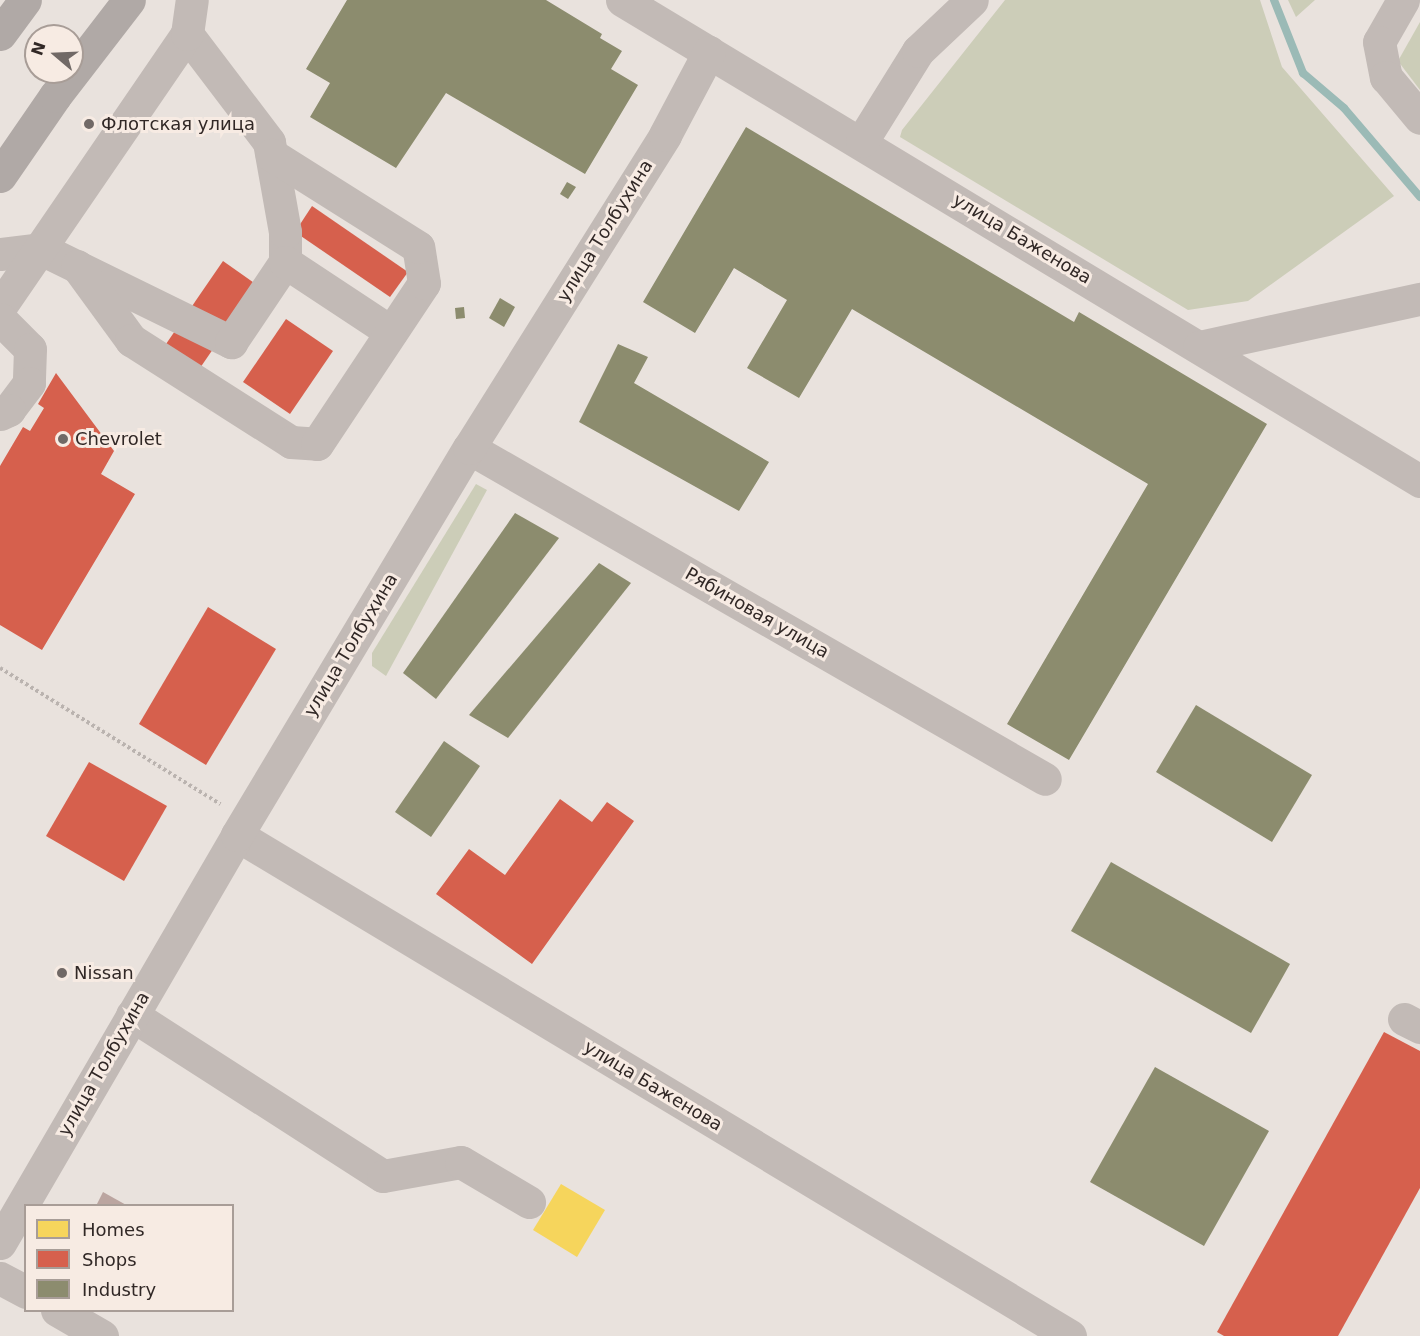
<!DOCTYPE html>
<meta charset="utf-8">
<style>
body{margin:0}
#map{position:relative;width:1420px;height:1336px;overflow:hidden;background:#e9e2dd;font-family:"DejaVu Sans",sans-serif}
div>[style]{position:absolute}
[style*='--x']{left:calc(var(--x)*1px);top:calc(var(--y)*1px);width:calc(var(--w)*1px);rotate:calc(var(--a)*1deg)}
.green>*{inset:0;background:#cccdb8}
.homes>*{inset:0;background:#f6d55c}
.shops>*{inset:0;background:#d6604d}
.industry>*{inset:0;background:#8c8c6e}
.stream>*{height:8px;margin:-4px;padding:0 4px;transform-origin:4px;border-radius:4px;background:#9bbab6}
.building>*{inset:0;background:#bba5a0}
.path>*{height:4px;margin-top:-2px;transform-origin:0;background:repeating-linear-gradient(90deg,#bab3af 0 3px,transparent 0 6px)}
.minor>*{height:33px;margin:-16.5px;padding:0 16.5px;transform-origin:16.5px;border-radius:16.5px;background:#c2bab6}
.major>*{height:33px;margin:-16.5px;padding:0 16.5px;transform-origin:16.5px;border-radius:16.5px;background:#b0a9a6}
.dots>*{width:16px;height:16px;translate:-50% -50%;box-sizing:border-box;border:3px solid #f7ebe3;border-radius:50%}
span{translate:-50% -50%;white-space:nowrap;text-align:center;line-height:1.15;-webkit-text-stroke:6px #f7ebe3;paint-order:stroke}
.poi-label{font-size:18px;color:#312826}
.left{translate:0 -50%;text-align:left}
.street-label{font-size:18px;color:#312826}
.legend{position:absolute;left:24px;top:1204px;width:210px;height:108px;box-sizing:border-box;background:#f7ebe3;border:2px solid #a89d97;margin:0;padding:8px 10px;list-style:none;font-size:18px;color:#312826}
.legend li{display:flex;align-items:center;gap:12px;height:30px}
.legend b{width:30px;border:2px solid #a89d97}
.north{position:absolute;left:24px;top:24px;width:60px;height:60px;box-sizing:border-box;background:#f7ebe3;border:2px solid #a89d97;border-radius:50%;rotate:289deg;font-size:16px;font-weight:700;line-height:24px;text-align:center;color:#312826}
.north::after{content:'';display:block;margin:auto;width:21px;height:27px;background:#716966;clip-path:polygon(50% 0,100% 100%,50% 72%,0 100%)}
</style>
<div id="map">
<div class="green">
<i style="clip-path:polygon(1005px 0,1260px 0,1282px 67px,1394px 196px,1248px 301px,1188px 310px,900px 137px,902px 130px)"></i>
<i style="clip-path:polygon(1288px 0,1315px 0,1296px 17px)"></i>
<i style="clip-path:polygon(1420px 22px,1420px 90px,1398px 61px)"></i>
<i style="clip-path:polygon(476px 484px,487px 490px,386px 676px,372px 666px,372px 653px)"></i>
</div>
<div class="homes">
<i style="clip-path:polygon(561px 1184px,605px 1210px,577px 1257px,533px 1230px)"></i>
</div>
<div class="shops">
<i style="clip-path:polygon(312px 206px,408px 272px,390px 297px,295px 232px)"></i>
<i style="clip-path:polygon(223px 261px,257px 285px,200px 368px,166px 344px)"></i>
<i style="clip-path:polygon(286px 319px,333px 351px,290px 414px,243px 382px)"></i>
<i style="clip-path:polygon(56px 373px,114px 451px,101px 474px,135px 494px,42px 650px,0 625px,0 466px,23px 427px,30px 431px,44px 408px,38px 404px)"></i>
<i style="clip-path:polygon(208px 607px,276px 649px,206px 765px,139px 724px)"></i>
<i style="clip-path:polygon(89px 762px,167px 806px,124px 881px,46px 836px)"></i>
<i style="clip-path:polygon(560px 799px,592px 822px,607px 802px,634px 821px,532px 964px,436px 894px,469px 849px,505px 875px)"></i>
<i style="clip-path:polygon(1384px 1032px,1420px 1051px,1420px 1188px,1338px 1336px,1224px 1336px,1217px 1332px)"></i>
</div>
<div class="industry">
<i style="clip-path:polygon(347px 0,546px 0,602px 34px,600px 38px,622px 51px,611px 69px,638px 85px,585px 174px,446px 93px,396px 168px,310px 117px,330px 83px,306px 69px)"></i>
<i style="clip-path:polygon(746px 127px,1074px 322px,1079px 312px,1267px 424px,1069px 760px,1007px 724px,1148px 484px,852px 309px,799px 398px,747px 368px,787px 300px,734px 268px,695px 333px,643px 302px)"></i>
<i style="clip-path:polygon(567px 182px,576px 187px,568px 199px,560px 194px)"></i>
<i style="clip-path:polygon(500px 298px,515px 307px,504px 327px,489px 318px)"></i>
<i style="clip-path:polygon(464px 307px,465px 318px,456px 319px,455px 308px)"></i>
<i style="clip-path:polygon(618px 344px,648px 357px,634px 383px,769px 462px,739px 511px,579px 422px)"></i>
<i style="clip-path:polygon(515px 513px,559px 538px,436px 699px,403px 673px)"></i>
<i style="clip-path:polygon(599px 563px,631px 583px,508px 738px,469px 715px)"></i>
<i style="clip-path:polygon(1196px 705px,1312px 775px,1272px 842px,1156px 772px)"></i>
<i style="clip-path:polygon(444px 741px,480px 766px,431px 837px,395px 812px)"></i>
<i style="clip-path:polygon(1111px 862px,1290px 964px,1251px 1033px,1071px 931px)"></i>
<i style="clip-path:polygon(1155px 1067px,1269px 1131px,1204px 1246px,1090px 1182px)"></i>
</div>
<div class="stream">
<i style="--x:1274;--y:0;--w:79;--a:68.3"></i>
<i style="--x:1303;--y:73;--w:54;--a:40.5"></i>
<i style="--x:1344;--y:108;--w:117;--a:49.5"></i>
</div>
<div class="building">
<i style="clip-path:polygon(103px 1192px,128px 1206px,96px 1206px)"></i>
</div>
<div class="path">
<i style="--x:0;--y:668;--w:259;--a:31.7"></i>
</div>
<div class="minor">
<i style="--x:622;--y:0;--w:932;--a:31.08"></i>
<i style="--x:1403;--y:0;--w:48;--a:119.7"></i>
<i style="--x:1379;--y:42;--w:36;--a:79"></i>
<i style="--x:1386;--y:77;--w:53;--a:50.3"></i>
<i style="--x:862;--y:141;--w:106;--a:-58.1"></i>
<i style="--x:918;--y:51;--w:74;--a:-43.4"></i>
<i style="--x:0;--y:254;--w:41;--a:-7"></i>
<i style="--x:41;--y:249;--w:212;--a:26.1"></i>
<i style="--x:231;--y:342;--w:97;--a:-56"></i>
<i style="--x:285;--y:262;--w:30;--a:-90"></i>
<i style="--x:285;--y:232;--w:91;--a:-100.1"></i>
<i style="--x:269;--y:142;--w:136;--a:-127.2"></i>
<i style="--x:285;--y:262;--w:127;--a:33.4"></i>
<i style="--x:77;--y:266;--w:92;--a:53.9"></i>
<i style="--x:131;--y:340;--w:190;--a:32.5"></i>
<i style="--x:291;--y:442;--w:26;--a:4"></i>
<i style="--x:317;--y:444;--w:193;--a:-56.4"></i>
<i style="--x:424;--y:283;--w:36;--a:-99"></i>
<i style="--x:418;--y:247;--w:173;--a:-147.8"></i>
<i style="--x:0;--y:307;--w:331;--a:-55.6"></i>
<i style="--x:187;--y:34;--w:34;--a:-82"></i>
<i style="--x:0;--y:319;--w:42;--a:45"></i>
<i style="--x:30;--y:349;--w:34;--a:92"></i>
<i style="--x:29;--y:383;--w:34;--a:127"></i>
<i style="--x:9;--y:410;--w:10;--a:156"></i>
<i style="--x:1199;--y:347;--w:226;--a:-12.3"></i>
<i style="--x:469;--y:448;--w:664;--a:29.88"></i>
<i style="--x:237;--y:835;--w:972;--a:31.02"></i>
<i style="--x:132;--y:1015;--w:298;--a:32.7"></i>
<i style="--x:383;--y:1176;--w:79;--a:-10.2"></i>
<i style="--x:461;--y:1162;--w:79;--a:30.5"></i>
<i style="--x:1404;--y:1019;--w:18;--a:27"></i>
<i style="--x:0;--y:1243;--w:472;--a:-59.8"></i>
<i style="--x:237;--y:835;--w:451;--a:-59.1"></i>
<i style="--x:469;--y:448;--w:369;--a:-57.9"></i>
<i style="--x:665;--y:135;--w:94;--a:-62.1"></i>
<i style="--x:0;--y:1278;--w:30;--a:28"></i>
<i style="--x:57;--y:1310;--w:52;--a:30"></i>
</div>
<div class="major">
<i style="--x:0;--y:34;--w:42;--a:-53.7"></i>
<i style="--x:0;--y:176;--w:97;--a:-55.5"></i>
<i style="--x:55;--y:96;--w:121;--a:-52.4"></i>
</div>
<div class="dots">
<i style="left:89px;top:124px;background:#716966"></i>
<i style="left:63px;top:439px;background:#716966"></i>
<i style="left:62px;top:973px;background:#716966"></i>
</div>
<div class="poi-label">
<span class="left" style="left:101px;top:124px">Флотская улица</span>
<span class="left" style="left:75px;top:439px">Chevrolet</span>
<span class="left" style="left:74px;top:973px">Nissan</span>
</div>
<div class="street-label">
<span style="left:605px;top:231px;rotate:-58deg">улица Толбухина</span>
<span style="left:1022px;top:239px;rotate:31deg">улица Баженова</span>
<span style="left:757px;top:613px;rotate:30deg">Рябиновая улица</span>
<span style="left:351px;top:645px;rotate:-59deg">улица Толбухина</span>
<span style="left:104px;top:1064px;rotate:-60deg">улица Толбухина</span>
<span style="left:653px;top:1086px;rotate:31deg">улица Баженова</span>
</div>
<ul class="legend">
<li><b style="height:16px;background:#f6d55c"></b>Homes</li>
<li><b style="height:16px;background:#d6604d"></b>Shops</li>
<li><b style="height:16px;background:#8c8c6e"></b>Industry</li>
</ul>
<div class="north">N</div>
</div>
